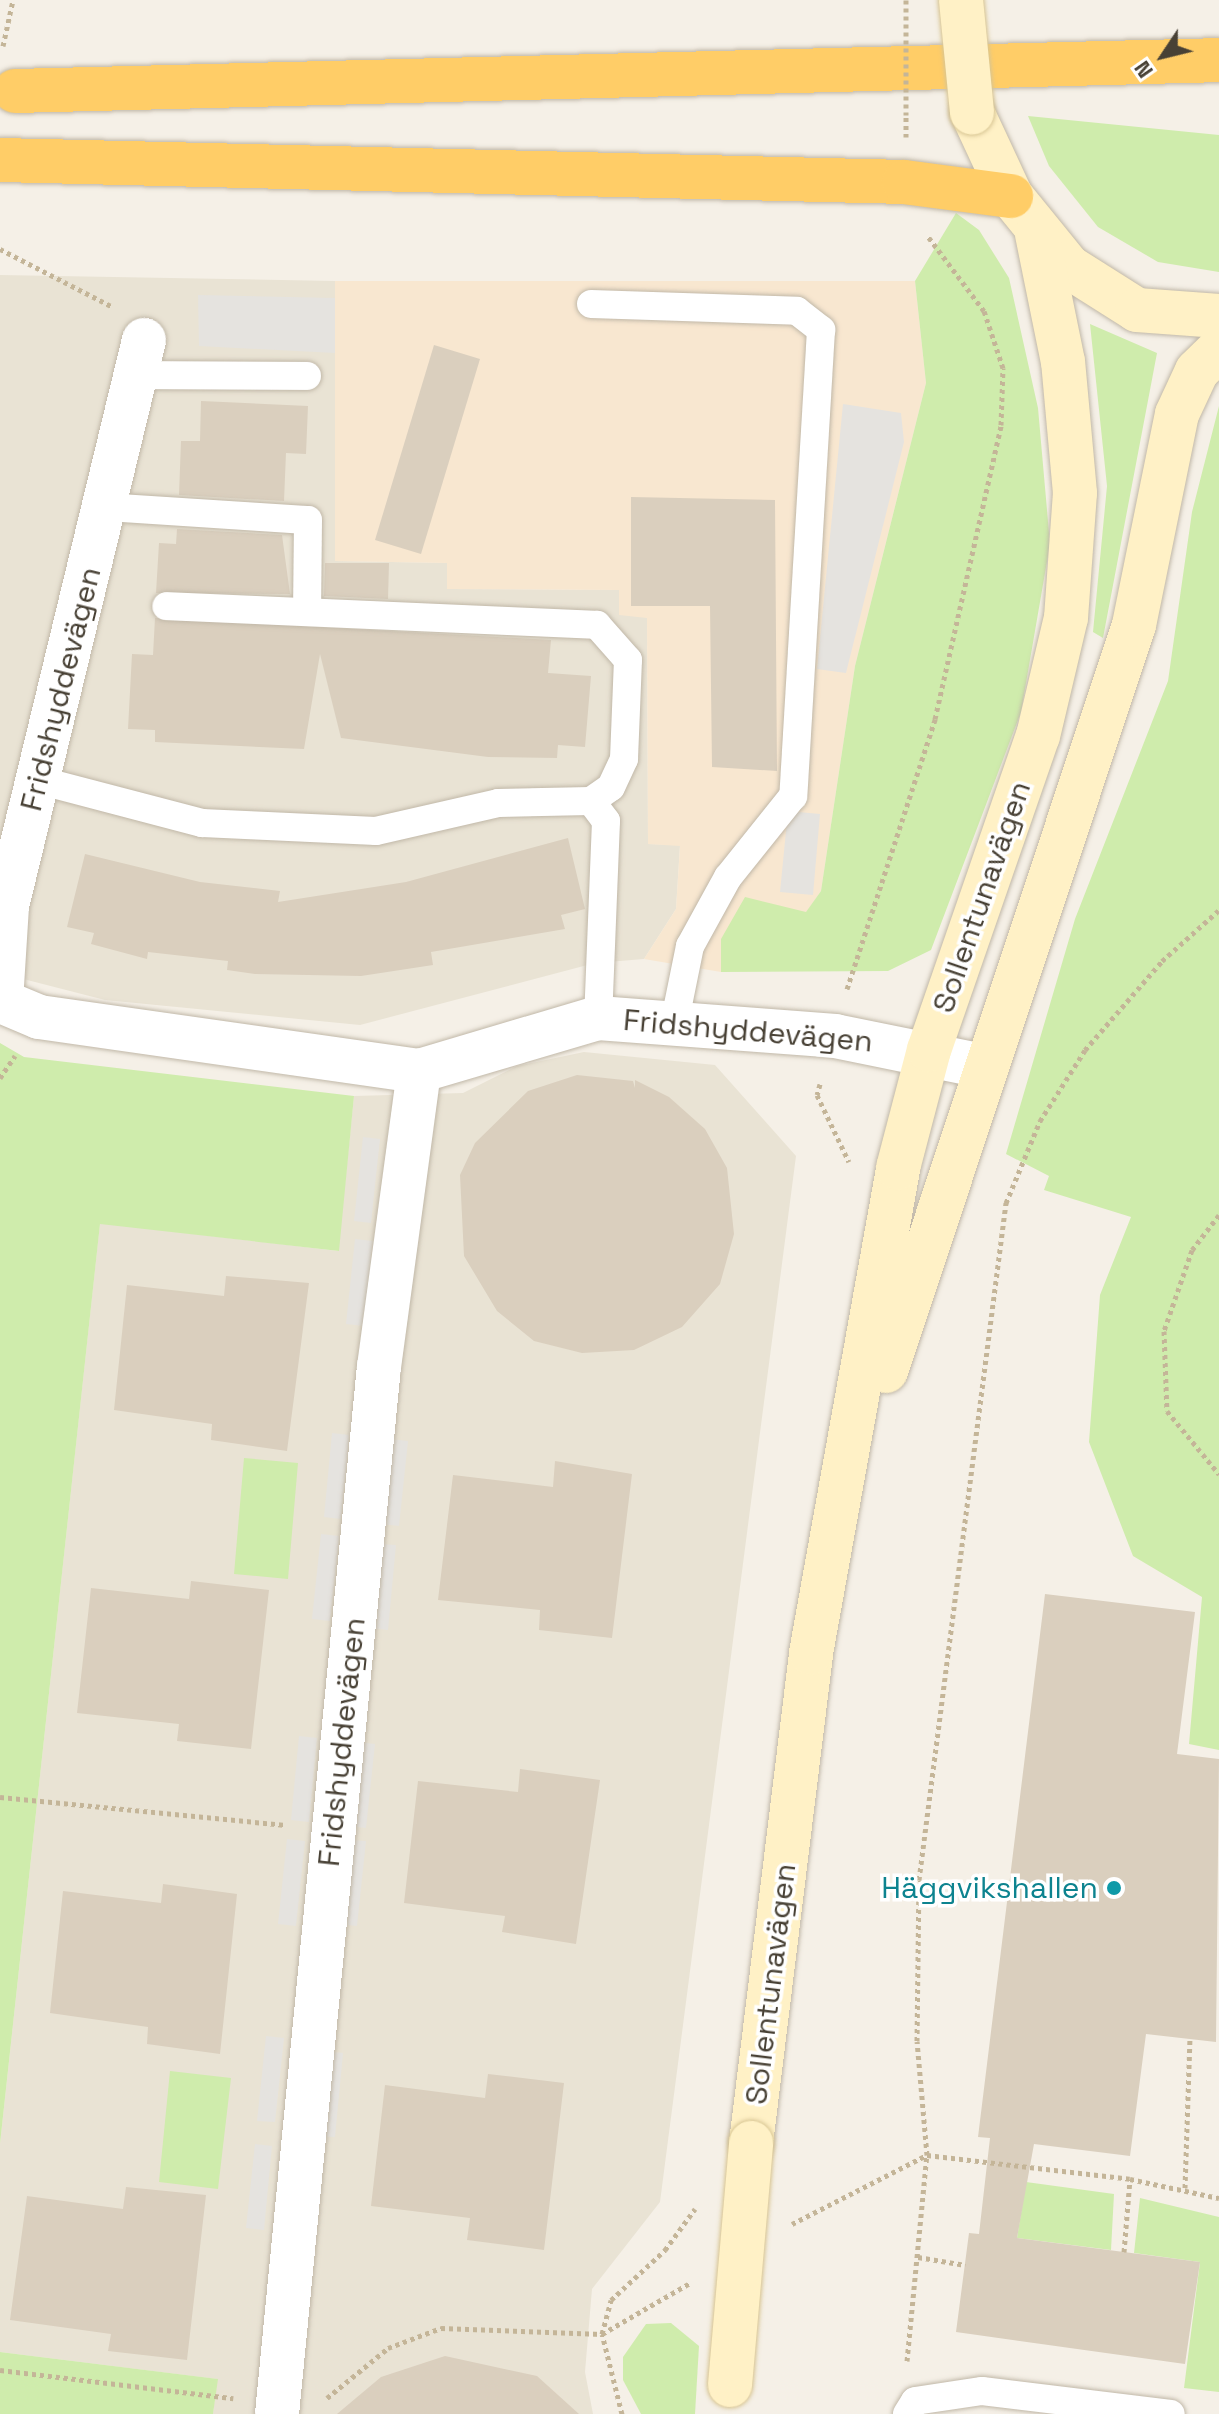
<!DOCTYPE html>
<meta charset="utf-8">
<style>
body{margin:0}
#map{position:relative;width:1219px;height:2414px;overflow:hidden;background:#f5f0e7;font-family:"Space Grotesk",sans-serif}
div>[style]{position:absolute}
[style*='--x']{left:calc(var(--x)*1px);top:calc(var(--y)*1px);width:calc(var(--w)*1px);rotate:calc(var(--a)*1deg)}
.residential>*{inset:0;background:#e9e3d4}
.commercial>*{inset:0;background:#f8e7d0}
.green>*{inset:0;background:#cfecac}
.parking>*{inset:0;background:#e5e3df}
.building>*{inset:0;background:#dacfbe}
.path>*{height:5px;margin-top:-2.5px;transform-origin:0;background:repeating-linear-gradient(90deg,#c4b598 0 4px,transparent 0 8px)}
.roads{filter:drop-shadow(0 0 2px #c1b8a8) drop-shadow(0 0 2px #c1b8a8)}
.lane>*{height:28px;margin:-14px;padding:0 14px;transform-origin:14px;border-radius:14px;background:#fff}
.street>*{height:44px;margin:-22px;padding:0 22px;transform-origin:22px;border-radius:22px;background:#fff}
.secondary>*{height:44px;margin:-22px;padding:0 22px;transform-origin:22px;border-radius:22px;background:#fff1c6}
.highway>*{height:44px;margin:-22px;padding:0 22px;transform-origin:22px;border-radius:22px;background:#ffcd67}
.path-bridge>*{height:5px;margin-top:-2.5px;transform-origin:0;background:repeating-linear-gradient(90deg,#c4b598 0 4px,transparent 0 8px)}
.bridges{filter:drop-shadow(0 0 2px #d8c593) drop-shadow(0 0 2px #d8c593)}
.secondary-bridge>*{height:44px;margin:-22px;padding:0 22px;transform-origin:22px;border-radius:22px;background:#fff1c6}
.dots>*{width:22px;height:22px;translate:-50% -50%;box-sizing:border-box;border:4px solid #fff;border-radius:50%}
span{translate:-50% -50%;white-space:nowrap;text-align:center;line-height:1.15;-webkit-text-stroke:7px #fff;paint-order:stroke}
.street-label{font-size:30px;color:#484135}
.culture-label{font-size:30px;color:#0d838f}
.right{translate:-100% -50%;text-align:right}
.north{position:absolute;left:1123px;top:16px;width:80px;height:80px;-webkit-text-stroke:6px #fff;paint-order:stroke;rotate:235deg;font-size:22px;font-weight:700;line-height:32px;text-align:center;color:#484135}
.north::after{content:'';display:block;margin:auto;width:28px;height:36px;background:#484135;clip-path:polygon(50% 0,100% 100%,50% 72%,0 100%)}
</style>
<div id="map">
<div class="residential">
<i style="clip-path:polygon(0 275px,335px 281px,335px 561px,448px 563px,447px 589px,620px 590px,647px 618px,648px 844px,680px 845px,676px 909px,644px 959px,595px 963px,360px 1025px,105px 1000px,0 973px)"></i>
<i style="clip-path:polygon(584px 1052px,715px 1065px,796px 1156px,660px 2202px,592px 2289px,585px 2372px,593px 2414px,213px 2414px,217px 2379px,0 2352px,0 2144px,100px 1223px,338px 1251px,354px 1096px,463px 1093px,517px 1066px)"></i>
</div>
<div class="commercial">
<i style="clip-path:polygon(335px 281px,915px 281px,926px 383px,855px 666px,821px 891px,806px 913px,721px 939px,721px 972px,644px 959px,676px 909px,680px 846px,648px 844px,647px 618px,619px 615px,619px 590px,447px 589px,447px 563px,335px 561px)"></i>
</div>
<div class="green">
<i style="clip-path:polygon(1028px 116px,1219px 135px,1219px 272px,1158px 262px,1098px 227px,1049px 166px)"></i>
<i style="clip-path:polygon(956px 213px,979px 230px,1009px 278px,1038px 408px,1050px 544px,1021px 712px,931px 950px,888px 971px,721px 972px,721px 939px,745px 897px,806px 912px,821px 891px,855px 666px,926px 383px,915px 281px)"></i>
<i style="clip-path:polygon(1090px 324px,1157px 353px,1103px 638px,1093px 632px,1107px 486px)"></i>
<i style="clip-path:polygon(1219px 406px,1219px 1750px,1189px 1744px,1202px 1597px,1133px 1556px,1089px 1442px,1100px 1295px,1131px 1217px,1044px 1190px,1049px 1176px,1006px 1154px,1075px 919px,1168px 681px,1192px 512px)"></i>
<i style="clip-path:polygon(0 1043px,24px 1057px,354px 1096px,339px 1251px,100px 1224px,0 2144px)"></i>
<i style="clip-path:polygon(244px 1458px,298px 1463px,288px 1579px,234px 1574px)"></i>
<i style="clip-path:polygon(170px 2071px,231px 2078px,218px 2189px,159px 2182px)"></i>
<i style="clip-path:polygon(1026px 2182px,1114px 2194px,1111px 2250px,1017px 2238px)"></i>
<i style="clip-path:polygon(1140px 2198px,1219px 2217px,1219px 2392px,1184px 2388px,1200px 2262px,1134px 2253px)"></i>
<i style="clip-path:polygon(671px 2323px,699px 2346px,695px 2414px,641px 2414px,623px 2380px,623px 2357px,646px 2324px)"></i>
<i style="clip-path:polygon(0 2352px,218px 2379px,213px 2414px,0 2414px)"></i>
</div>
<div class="parking">
<i style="clip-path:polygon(198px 295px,335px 298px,335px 353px,199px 346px)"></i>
<i style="clip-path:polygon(843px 404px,901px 413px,904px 442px,846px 673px,817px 669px)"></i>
<i style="clip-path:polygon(788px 811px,820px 814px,813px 895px,780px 892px)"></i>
<i style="clip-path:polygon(363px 1137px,380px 1139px,371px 1223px,354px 1221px)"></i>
<i style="clip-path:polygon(355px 1239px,373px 1241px,364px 1326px,346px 1324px)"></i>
<i style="clip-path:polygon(332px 1433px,349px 1435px,341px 1519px,324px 1517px)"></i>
<i style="clip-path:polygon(390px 1439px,408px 1441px,399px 1526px,381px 1524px)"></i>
<i style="clip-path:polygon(321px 1534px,339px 1536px,330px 1621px,312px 1619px)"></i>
<i style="clip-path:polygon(379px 1544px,396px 1545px,388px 1630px,370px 1628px)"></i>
<i style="clip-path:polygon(299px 1736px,317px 1738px,309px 1822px,291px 1820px)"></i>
<i style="clip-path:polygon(357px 1742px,375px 1744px,366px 1828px,348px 1826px)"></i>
<i style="clip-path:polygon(287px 1839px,305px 1841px,296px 1926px,278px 1924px)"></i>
<i style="clip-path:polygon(348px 1840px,366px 1841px,357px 1926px,339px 1924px)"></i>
<i style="clip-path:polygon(266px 2036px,284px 2038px,275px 2122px,257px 2121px)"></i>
<i style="clip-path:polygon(325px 2051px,343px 2053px,335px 2137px,316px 2136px)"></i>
<i style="clip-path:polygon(255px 2144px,272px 2146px,264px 2230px,246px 2228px)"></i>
</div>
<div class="building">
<i style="clip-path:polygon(434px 345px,480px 359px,421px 554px,375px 540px)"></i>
<i style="clip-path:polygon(201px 401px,308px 406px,306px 454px,286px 453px,284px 501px,179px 495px,181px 441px,200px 441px)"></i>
<i style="clip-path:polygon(631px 497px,775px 500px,777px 771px,712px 767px,710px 606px,631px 606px)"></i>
<i style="clip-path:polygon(177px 529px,282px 535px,290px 594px,156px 593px,159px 543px,176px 544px)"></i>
<i style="clip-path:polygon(325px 563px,389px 563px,388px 599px,324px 596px)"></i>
<i style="clip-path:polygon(155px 618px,551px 640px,548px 673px,591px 676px,585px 747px,558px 745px,557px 758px,488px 757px,341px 738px,320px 654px,304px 749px,155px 742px,155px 730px,128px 729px,132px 654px,153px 655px)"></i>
<i style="clip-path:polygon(568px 838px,585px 909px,561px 915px,565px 929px,431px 952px,433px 965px,361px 976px,255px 974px,227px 970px,228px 961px,148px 952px,147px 959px,91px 944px,94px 933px,67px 927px,85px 854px,200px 882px,280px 891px,278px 902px,406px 882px)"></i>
<i style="clip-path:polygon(577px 1075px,633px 1081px,635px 1088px,635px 1080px,669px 1097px,705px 1129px,727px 1168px,734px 1234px,720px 1284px,682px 1327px,634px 1350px,582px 1353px,534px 1341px,497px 1311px,464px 1256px,460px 1175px,475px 1143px,528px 1091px)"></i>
<i style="clip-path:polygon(226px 1276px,309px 1283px,287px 1451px,211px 1440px,212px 1424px,114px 1410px,127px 1285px,224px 1296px)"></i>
<i style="clip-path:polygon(555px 1461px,632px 1474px,612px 1638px,539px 1630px,540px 1610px,438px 1600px,453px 1475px,553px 1487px)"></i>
<i style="clip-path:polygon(191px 1581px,269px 1590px,251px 1749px,177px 1741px,179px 1724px,77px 1713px,91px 1588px,189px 1599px)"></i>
<i style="clip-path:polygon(1045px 1594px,1195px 1612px,1177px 1754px,1219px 1759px,1216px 2042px,1146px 2034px,1130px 2156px,1034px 2144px,1017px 2238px,1200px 2262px,1185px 2364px,956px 2332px,969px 2233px,979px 2234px,990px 2138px,978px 2137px)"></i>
<i style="clip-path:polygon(520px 1769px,600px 1780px,576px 1944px,502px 1932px,505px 1916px,404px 1903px,418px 1781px,518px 1792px)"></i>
<i style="clip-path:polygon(163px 1884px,237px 1894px,220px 2054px,147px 2044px,148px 2027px,50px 2013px,63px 1891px,161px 1903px)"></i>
<i style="clip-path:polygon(488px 2074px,564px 2083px,544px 2250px,467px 2240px,470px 2218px,371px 2206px,385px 2085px,485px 2098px)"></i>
<i style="clip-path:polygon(126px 2187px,206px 2195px,187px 2360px,108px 2351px,111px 2334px,10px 2320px,27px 2196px,123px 2209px)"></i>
<i style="clip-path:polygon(445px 2356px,537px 2376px,579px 2414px,337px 2414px,381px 2377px)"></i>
</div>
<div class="path">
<i style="--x:3;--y:46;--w:47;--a:-77.7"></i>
<i style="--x:906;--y:137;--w:22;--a:-90"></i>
<i style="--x:0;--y:249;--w:127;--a:27.2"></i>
<i style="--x:847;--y:989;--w:284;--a:-71.9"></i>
<i style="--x:935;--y:719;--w:301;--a:-77.3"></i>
<i style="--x:1001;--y:425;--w:57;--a:-88"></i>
<i style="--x:1003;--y:368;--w:60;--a:-108.4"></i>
<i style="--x:984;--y:311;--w:95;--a:-126.9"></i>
<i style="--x:0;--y:1078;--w:27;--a:-56"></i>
<i style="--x:820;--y:1084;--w:11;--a:105"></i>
<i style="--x:817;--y:1095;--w:74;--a:64.5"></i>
<i style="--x:1219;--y:1215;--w:44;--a:127.6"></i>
<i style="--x:1192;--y:1250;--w:86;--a:109.1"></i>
<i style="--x:1164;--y:1331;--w:80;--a:87.9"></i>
<i style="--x:1167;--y:1411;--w:82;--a:50.5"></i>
<i style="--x:0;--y:1797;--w:287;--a:5.6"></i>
<i style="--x:1185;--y:2188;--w:149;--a:-88.1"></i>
<i style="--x:792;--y:2224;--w:152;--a:-27.1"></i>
<i style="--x:927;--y:2155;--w:114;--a:-95"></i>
<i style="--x:917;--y:2041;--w:161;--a:-89.3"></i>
<i style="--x:919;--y:1880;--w:683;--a:-82.68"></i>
<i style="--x:1006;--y:1203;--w:89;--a:-67.5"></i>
<i style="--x:1040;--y:1121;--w:84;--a:-57.6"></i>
<i style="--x:1085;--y:1050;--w:118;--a:-49.1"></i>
<i style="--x:1162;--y:961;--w:76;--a:-41.8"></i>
<i style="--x:1124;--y:2252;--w:73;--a:-85.3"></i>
<i style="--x:918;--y:2257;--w:48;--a:9.7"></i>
<i style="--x:907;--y:2361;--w:207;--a:-84.5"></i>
<i style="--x:927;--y:2155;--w:204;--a:6.7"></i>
<i style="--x:1130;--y:2179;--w:91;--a:12.1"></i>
<i style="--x:0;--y:2370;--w:235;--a:6.9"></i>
<i style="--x:327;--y:2398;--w:79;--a:-39.3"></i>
<i style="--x:388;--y:2348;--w:57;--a:-20.7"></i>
<i style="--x:441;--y:2328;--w:161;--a:2.1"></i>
<i style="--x:602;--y:2334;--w:102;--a:-30.1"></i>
<i style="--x:622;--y:2414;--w:82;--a:-104"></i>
<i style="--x:602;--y:2334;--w:35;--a:-75"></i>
<i style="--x:611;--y:2300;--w:74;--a:-42.8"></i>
<i style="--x:665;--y:2250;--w:51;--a:-53.8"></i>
</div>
<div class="roads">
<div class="lane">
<i style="--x:591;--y:304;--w:206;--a:1.9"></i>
<i style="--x:797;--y:311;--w:31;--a:38"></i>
<i style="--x:821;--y:330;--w:467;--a:93.4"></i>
<i style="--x:793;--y:796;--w:104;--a:128.7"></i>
<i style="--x:728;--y:877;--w:79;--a:118.8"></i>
<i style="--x:690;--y:946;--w:76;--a:101.5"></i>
<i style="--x:137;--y:375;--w:170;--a:0.3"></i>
<i style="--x:106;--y:507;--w:202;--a:3.7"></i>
<i style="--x:308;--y:520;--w:92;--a:90.6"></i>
<i style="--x:38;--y:780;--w:170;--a:14.7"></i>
<i style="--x:202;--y:823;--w:174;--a:2.6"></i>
<i style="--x:376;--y:831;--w:125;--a:-12.9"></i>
<i style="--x:498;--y:803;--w:93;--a:-1.2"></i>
<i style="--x:591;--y:801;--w:24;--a:-35"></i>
<i style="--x:611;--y:787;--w:31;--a:-65"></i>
<i style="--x:624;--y:759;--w:99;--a:-87.7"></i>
<i style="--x:628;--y:660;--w:47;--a:-131.5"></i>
<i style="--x:597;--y:625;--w:431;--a:-177.5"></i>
<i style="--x:591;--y:801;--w:25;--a:53"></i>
<i style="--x:606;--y:821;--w:197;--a:92.3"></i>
<i style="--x:907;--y:2414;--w:15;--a:-58"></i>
<i style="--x:915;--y:2401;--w:68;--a:-8.5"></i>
<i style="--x:982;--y:2391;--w:190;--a:6.9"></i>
</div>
<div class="street">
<i style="--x:144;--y:340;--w:582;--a:103.61"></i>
<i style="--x:7;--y:906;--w:95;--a:93.6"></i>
<i style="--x:1;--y:1001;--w:41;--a:22.8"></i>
<i style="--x:39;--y:1017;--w:384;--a:8.1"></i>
<i style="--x:419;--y:1071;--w:187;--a:-16.5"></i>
<i style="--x:598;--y:1018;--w:238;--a:4.3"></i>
<i style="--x:835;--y:1036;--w:155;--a:11.5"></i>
<i style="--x:277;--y:2414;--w:1052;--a:-84.44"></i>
<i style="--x:379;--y:1367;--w:299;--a:-82.3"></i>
</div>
<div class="secondary">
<i style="--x:972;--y:112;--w:93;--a:65.1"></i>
<i style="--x:1011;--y:196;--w:92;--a:50.8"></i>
<i style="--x:1069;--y:267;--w:80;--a:32.3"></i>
<i style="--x:1137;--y:310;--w:82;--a:4.2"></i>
<i style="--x:886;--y:1371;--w:786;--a:-71.61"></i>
<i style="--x:1134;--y:625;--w:215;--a:-78.5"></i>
<i style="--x:1177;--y:414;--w:47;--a:-65.1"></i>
<i style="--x:1197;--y:371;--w:30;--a:-44"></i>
<i style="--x:751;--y:2143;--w:494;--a:-83"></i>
<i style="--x:811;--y:1653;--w:493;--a:-79.8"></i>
<i style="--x:898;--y:1168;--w:122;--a:-75.3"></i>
<i style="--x:929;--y:1050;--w:332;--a:-70.9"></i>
<i style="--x:1038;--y:736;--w:121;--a:-76.7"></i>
<i style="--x:1066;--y:618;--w:125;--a:-85.9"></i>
<i style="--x:1075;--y:493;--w:132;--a:-95.2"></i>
<i style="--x:1063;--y:362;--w:131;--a:-101.5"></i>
</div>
<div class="highway">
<i style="--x:15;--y:91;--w:1204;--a:-1.47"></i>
<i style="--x:0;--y:160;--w:904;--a:1.39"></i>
<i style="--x:904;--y:182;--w:108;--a:7.5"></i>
</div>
</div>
<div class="path-bridge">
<i style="--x:906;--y:0;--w:115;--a:90"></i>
</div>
<div class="bridges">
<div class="secondary-bridge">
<i style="--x:961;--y:0;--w:113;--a:84.4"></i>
<i style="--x:730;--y:2385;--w:243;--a:-85"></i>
</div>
</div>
<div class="dots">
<i style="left:1114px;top:1888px;background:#0f9aa8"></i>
</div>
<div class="street-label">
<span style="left:61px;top:689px;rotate:-76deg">Fridshyddevägen</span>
<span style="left:982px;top:897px;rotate:-71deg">Sollentunavägen</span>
<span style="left:748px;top:1031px;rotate:5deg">Fridshyddevägen</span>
<span style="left:342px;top:1742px;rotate:-84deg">Fridshyddevägen</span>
<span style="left:771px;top:1984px;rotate:-83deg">Sollentunavägen</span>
</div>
<div class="culture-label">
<span class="right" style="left:1098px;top:1888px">Häggvikshallen</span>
</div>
<div class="north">N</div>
</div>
